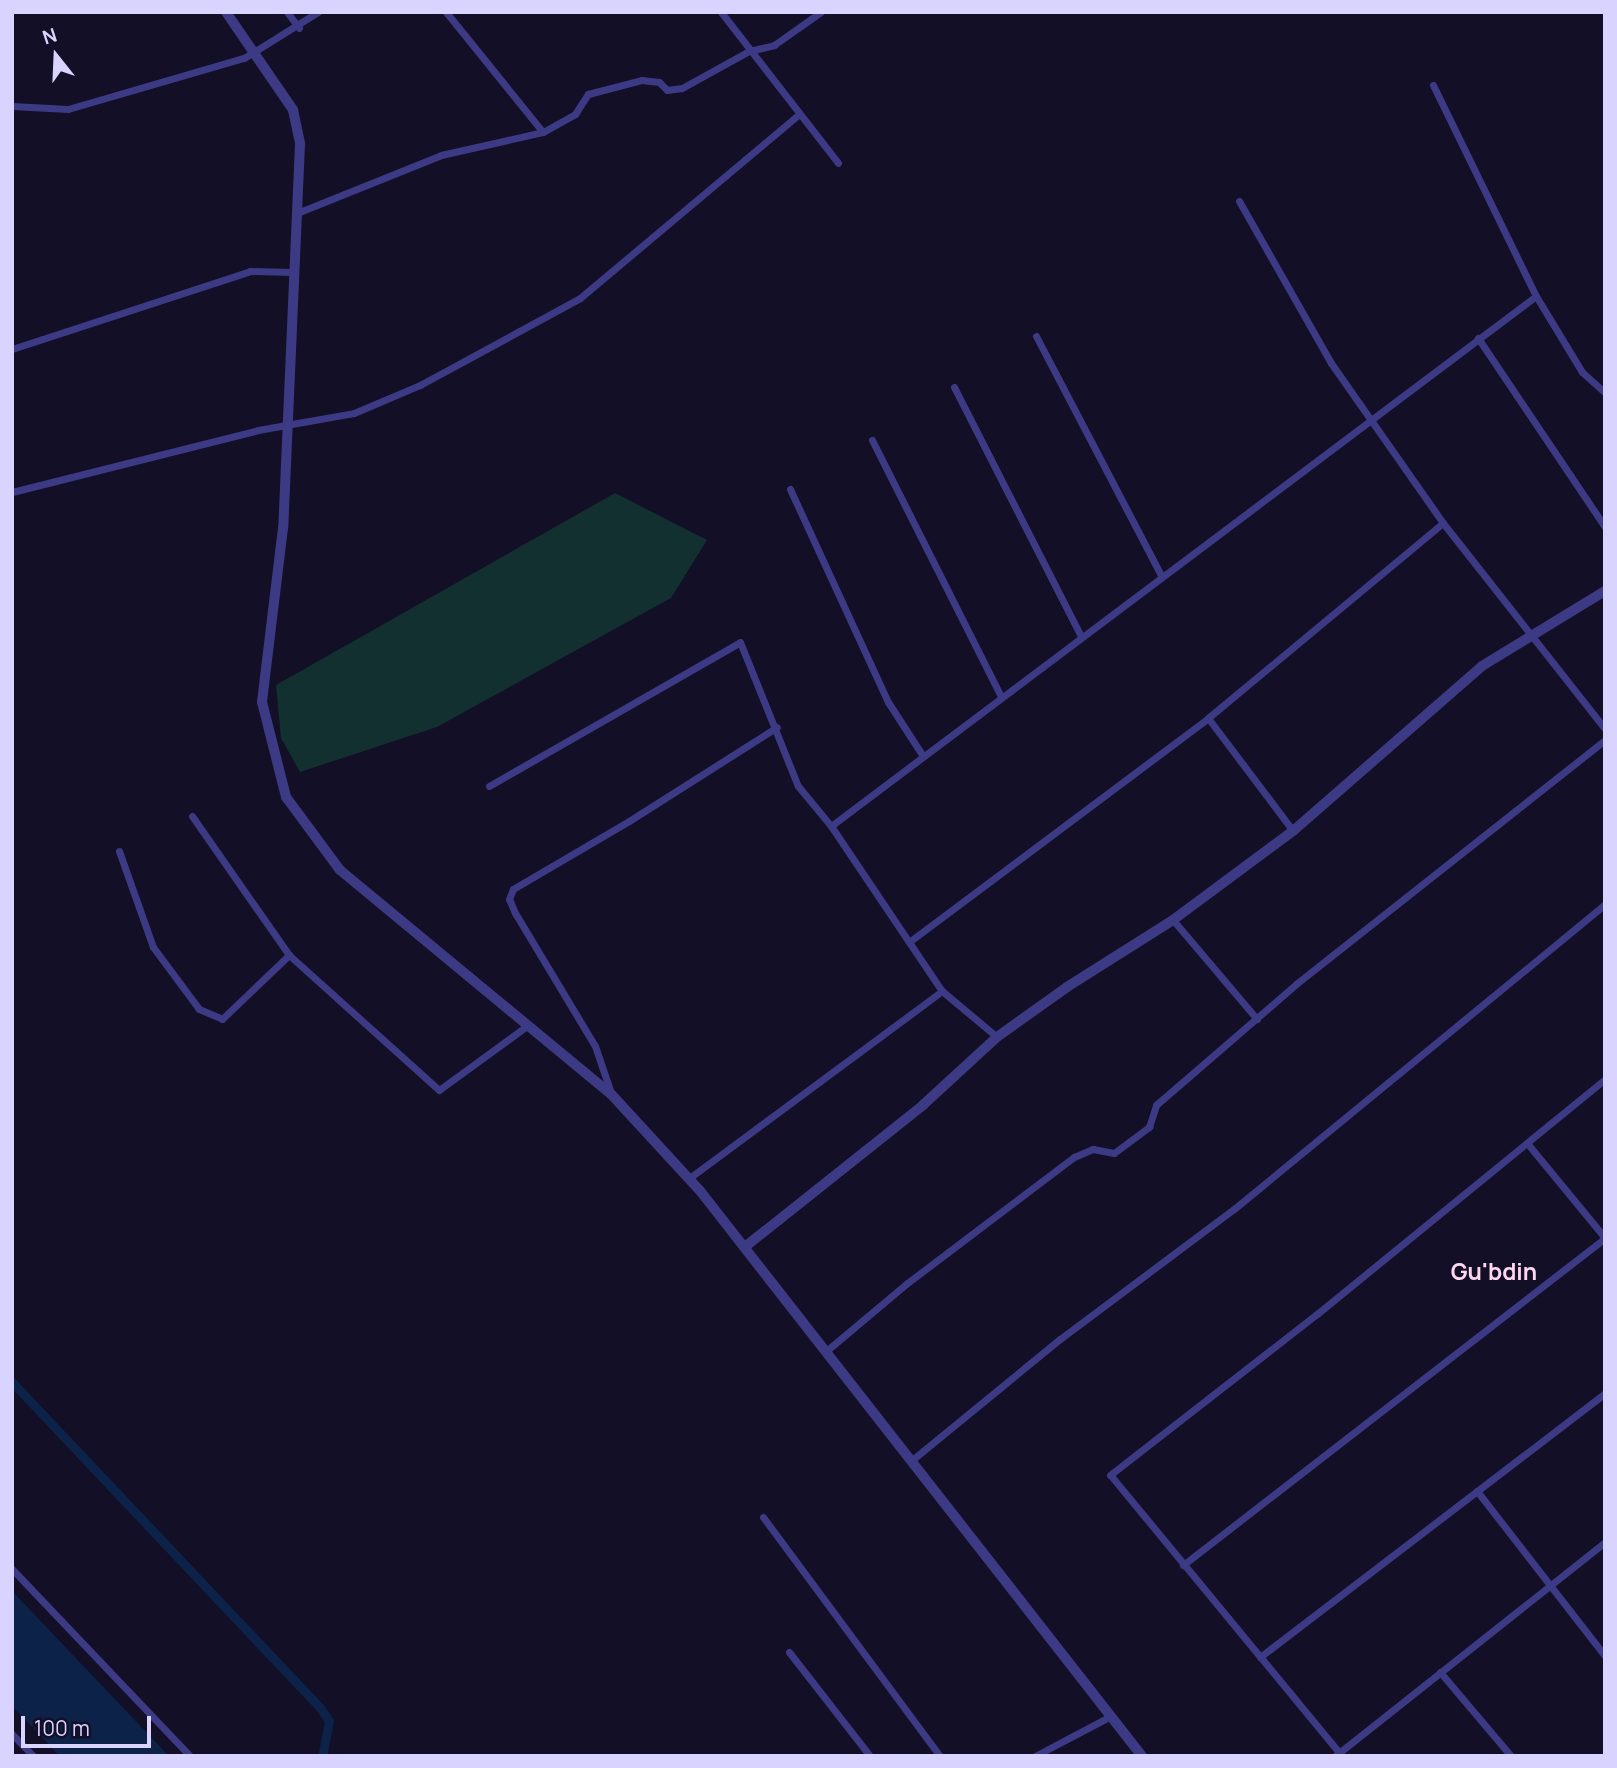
<!DOCTYPE html>
<style>
body{margin:0}
#map{position:relative;width:1617px;height:1768px;overflow:hidden;background:#130f26;font-family:Manrope,sans-serif}
div>[style]{position:absolute}
[style*='--x']{left:calc(var(--x)*1px);top:calc(var(--y)*1px);width:calc(var(--w)*1px);rotate:calc(var(--a)*1deg)}
.green>*{inset:0;background:#12302f}
.water>*{inset:0;background:#0c2248}
.canal>*{height:9px;margin:-4.5px;padding:0 4.5px;transform-origin:4.5px;border-radius:4.5px;background:#0c2248}
.minor>*{height:7px;margin:-3.5px;padding:0 3.5px;transform-origin:3.5px;border-radius:3.5px;background:#3d3a85}
.tertiary>*{height:10px;margin:-5px;padding:0 5px;transform-origin:5px;border-radius:5px;background:#3d3a85}
span{translate:-50% -50%;white-space:nowrap;text-align:center;line-height:1.15;-webkit-text-stroke:7px #130f26;paint-order:stroke}
.quarter-label{font-size:23px;color:#ffd6f0;font-weight:700}
.frame{position:absolute;inset:0;border:14px solid #d9d4ff;pointer-events:none}
.north{position:absolute;left:21px;top:21px;width:70px;height:70px;-webkit-text-stroke:5px #130f26;paint-order:stroke;rotate:342deg;font-size:19px;font-weight:700;line-height:28px;text-align:center;color:#d9d4ff}
.north::after{content:'';display:block;margin:auto;width:24px;height:32px;background:#d9d4ff;clip-path:polygon(50% 0,100% 100%,50% 72%,0 100%)}
.scale{position:absolute;left:21px;top:1716px;width:130px;height:32px;box-sizing:border-box;border:4px solid #d9d4ff;border-top:0;padding-left:9px;font-size:21px;line-height:24px;white-space:nowrap;color:#d9d4ff;-webkit-text-stroke:5px #130f26;paint-order:stroke}
</style>
<div id="map">
<div class="green">
<i style="clip-path:polygon(615px 493px,707px 540px,671px 598px,437px 727px,300px 772px,281px 738px,276px 685px)"></i>
</div>
<div class="water">
<i style="clip-path:polygon(12px 1591px,169px 1756px,59px 1756px,52px 1748px,12px 1706px)"></i>
</div>
<div class="canal">
<i style="--x:12;--y:1382;--w:450;--a:46.6"></i>
<i style="--x:321;--y:1709;--w:14;--a:56"></i>
<i style="--x:329;--y:1721;--w:36;--a:101"></i>
</div>
<div class="minor">
<i style="--x:287;--y:12;--w:20;--a:53"></i>
<i style="--x:446;--y:12;--w:154;--a:51.1"></i>
<i style="--x:721;--y:12;--w:191;--a:52.2"></i>
<i style="--x:1433;--y:85;--w:235;--a:64"></i>
<i style="--x:1536;--y:296;--w:89;--a:58.8"></i>
<i style="--x:1582;--y:372;--w:31;--a:42"></i>
<i style="--x:12;--y:106;--w:56;--a:3.1"></i>
<i style="--x:68;--y:109;--w:183;--a:-16.2"></i>
<i style="--x:244;--y:58;--w:87;--a:-31.9"></i>
<i style="--x:1239;--y:201;--w:186;--a:60.4"></i>
<i style="--x:1331;--y:363;--w:195;--a:55"></i>
<i style="--x:1443;--y:523;--w:262;--a:51.8"></i>
<i style="--x:297;--y:213;--w:155;--a:-21.9"></i>
<i style="--x:441;--y:155;--w:105;--a:-12.7"></i>
<i style="--x:543;--y:132;--w:37;--a:-29"></i>
<i style="--x:575;--y:114;--w:24;--a:-57"></i>
<i style="--x:588;--y:94;--w:56;--a:-14.5"></i>
<i style="--x:642;--y:80;--w:17;--a:7"></i>
<i style="--x:659;--y:82;--w:11;--a:45"></i>
<i style="--x:667;--y:90;--w:15;--a:-8"></i>
<i style="--x:682;--y:88;--w:77;--a:-28.9"></i>
<i style="--x:749;--y:51;--w:26;--a:-13"></i>
<i style="--x:774;--y:45;--w:57;--a:-35.1"></i>
<i style="--x:1036;--y:336;--w:270;--a:62.4"></i>
<i style="--x:1478;--y:338;--w:228;--a:56.1"></i>
<i style="--x:12;--y:349;--w:250;--a:-18.1"></i>
<i style="--x:250;--y:271;--w:42;--a:1.4"></i>
<i style="--x:954;--y:387;--w:280;--a:63"></i>
<i style="--x:872;--y:440;--w:288;--a:63.3"></i>
<i style="--x:790;--y:489;--w:234;--a:65.3"></i>
<i style="--x:888;--y:702;--w:64;--a:57.1"></i>
<i style="--x:12;--y:492;--w:254;--a:-14.1"></i>
<i style="--x:258;--y:430;--w:97;--a:-10"></i>
<i style="--x:354;--y:413;--w:72;--a:-23"></i>
<i style="--x:420;--y:385;--w:182;--a:-28.5"></i>
<i style="--x:580;--y:298;--w:286;--a:-40"></i>
<i style="--x:1208;--y:718;--w:141;--a:53"></i>
<i style="--x:489;--y:786;--w:289;--a:-29.8"></i>
<i style="--x:740;--y:642;--w:155;--a:68.1"></i>
<i style="--x:798;--y:786;--w:52;--a:50.5"></i>
<i style="--x:831;--y:826;--w:199;--a:56.1"></i>
<i style="--x:942;--y:991;--w:72;--a:39.9"></i>
<i style="--x:192;--y:816;--w:169;--a:55.1"></i>
<i style="--x:289;--y:955;--w:202;--a:42"></i>
<i style="--x:439;--y:1090;--w:110;--a:-36.1"></i>
<i style="--x:831;--y:826;--w:882;--a:-36.93"></i>
<i style="--x:119;--y:851;--w:102;--a:70.5"></i>
<i style="--x:153;--y:947;--w:77;--a:53.4"></i>
<i style="--x:199;--y:1009;--w:25;--a:23"></i>
<i style="--x:222;--y:1019;--w:93;--a:-43.7"></i>
<i style="--x:1173;--y:920;--w:130;--a:49.7"></i>
<i style="--x:909;--y:942;--w:374;--a:-36.8"></i>
<i style="--x:1208;--y:718;--w:305;--a:-39.7"></i>
<i style="--x:611;--y:1093;--w:50;--a:-108.8"></i>
<i style="--x:595;--y:1046;--w:155;--a:-121"></i>
<i style="--x:515;--y:913;--w:15;--a:-113"></i>
<i style="--x:509;--y:899;--w:11;--a:-68"></i>
<i style="--x:513;--y:889;--w:134;--a:-30.4"></i>
<i style="--x:629;--y:821;--w:175;--a:-32.4"></i>
<i style="--x:1527;--y:1143;--w:123;--a:50.6"></i>
<i style="--x:688;--y:1179;--w:316;--a:-36.5"></i>
<i style="--x:825;--y:1352;--w:106;--a:-40"></i>
<i style="--x:906;--y:1284;--w:211;--a:-37.1"></i>
<i style="--x:1074;--y:1157;--w:21;--a:-23"></i>
<i style="--x:1093;--y:1149;--w:21;--a:11"></i>
<i style="--x:1114;--y:1153;--w:44;--a:-36.6"></i>
<i style="--x:1149;--y:1127;--w:23;--a:-72"></i>
<i style="--x:1156;--y:1105;--w:185;--a:-40.8"></i>
<i style="--x:1296;--y:984;--w:394;--a:-38.3"></i>
<i style="--x:912;--y:1460;--w:191;--a:-39.3"></i>
<i style="--x:1060;--y:1339;--w:217;--a:-36.8"></i>
<i style="--x:1234;--y:1209;--w:480;--a:-39.4"></i>
<i style="--x:1477;--y:1491;--w:209;--a:52.2"></i>
<i style="--x:763;--y:1517;--w:297;--a:53.5"></i>
<i style="--x:1183;--y:1565;--w:534;--a:-37.77"></i>
<i style="--x:12;--y:1569;--w:258;--a:46.4"></i>
<i style="--x:789;--y:1652;--w:132;--a:52.1"></i>
<i style="--x:1260;--y:1657;--w:434;--a:-37.4"></i>
<i style="--x:1440;--y:1672;--w:110;--a:49.8"></i>
<i style="--x:12;--y:1734;--w:30;--a:46"></i>
<i style="--x:1035;--y:1756;--w:86;--a:-27.8"></i>
<i style="--x:1335;--y:1756;--w:345;--a:-38.4"></i>
<i style="--x:1342;--y:1756;--w:364;--a:-129.5"></i>
<i style="--x:1110;--y:1475;--w:262;--a:-37.9"></i>
<i style="--x:1317;--y:1314;--w:372;--a:-39.2"></i>
</div>
<div class="tertiary">
<i style="--x:226;--y:12;--w:119;--a:55.6"></i>
<i style="--x:293;--y:110;--w:35;--a:78"></i>
<i style="--x:300;--y:144;--w:384;--a:92.5"></i>
<i style="--x:283;--y:528;--w:175;--a:96.9"></i>
<i style="--x:262;--y:702;--w:98;--a:75.8"></i>
<i style="--x:286;--y:797;--w:91;--a:53.5"></i>
<i style="--x:340;--y:870;--w:352;--a:39.6"></i>
<i style="--x:611;--y:1094;--w:133;--a:47.4"></i>
<i style="--x:701;--y:1192;--w:716;--a:51.98"></i>
<i style="--x:746;--y:1246;--w:226;--a:-38.5"></i>
<i style="--x:923;--y:1105;--w:100;--a:-42.6"></i>
<i style="--x:997;--y:1037;--w:86;--a:-35.5"></i>
<i style="--x:1067;--y:987;--w:125;--a:-32.3"></i>
<i style="--x:1173;--y:920;--w:149;--a:-36.6"></i>
<i style="--x:1293;--y:831;--w:251;--a:-41.1"></i>
<i style="--x:1482;--y:666;--w:144;--a:-31.4"></i>
</div>
<div class="quarter-label">
<span style="left:1494px;top:1271px">Gu'bdin</span>
</div>
<div class="frame"></div>
<div class="north">N</div>
<div class="scale">100 m</div>
</div>
